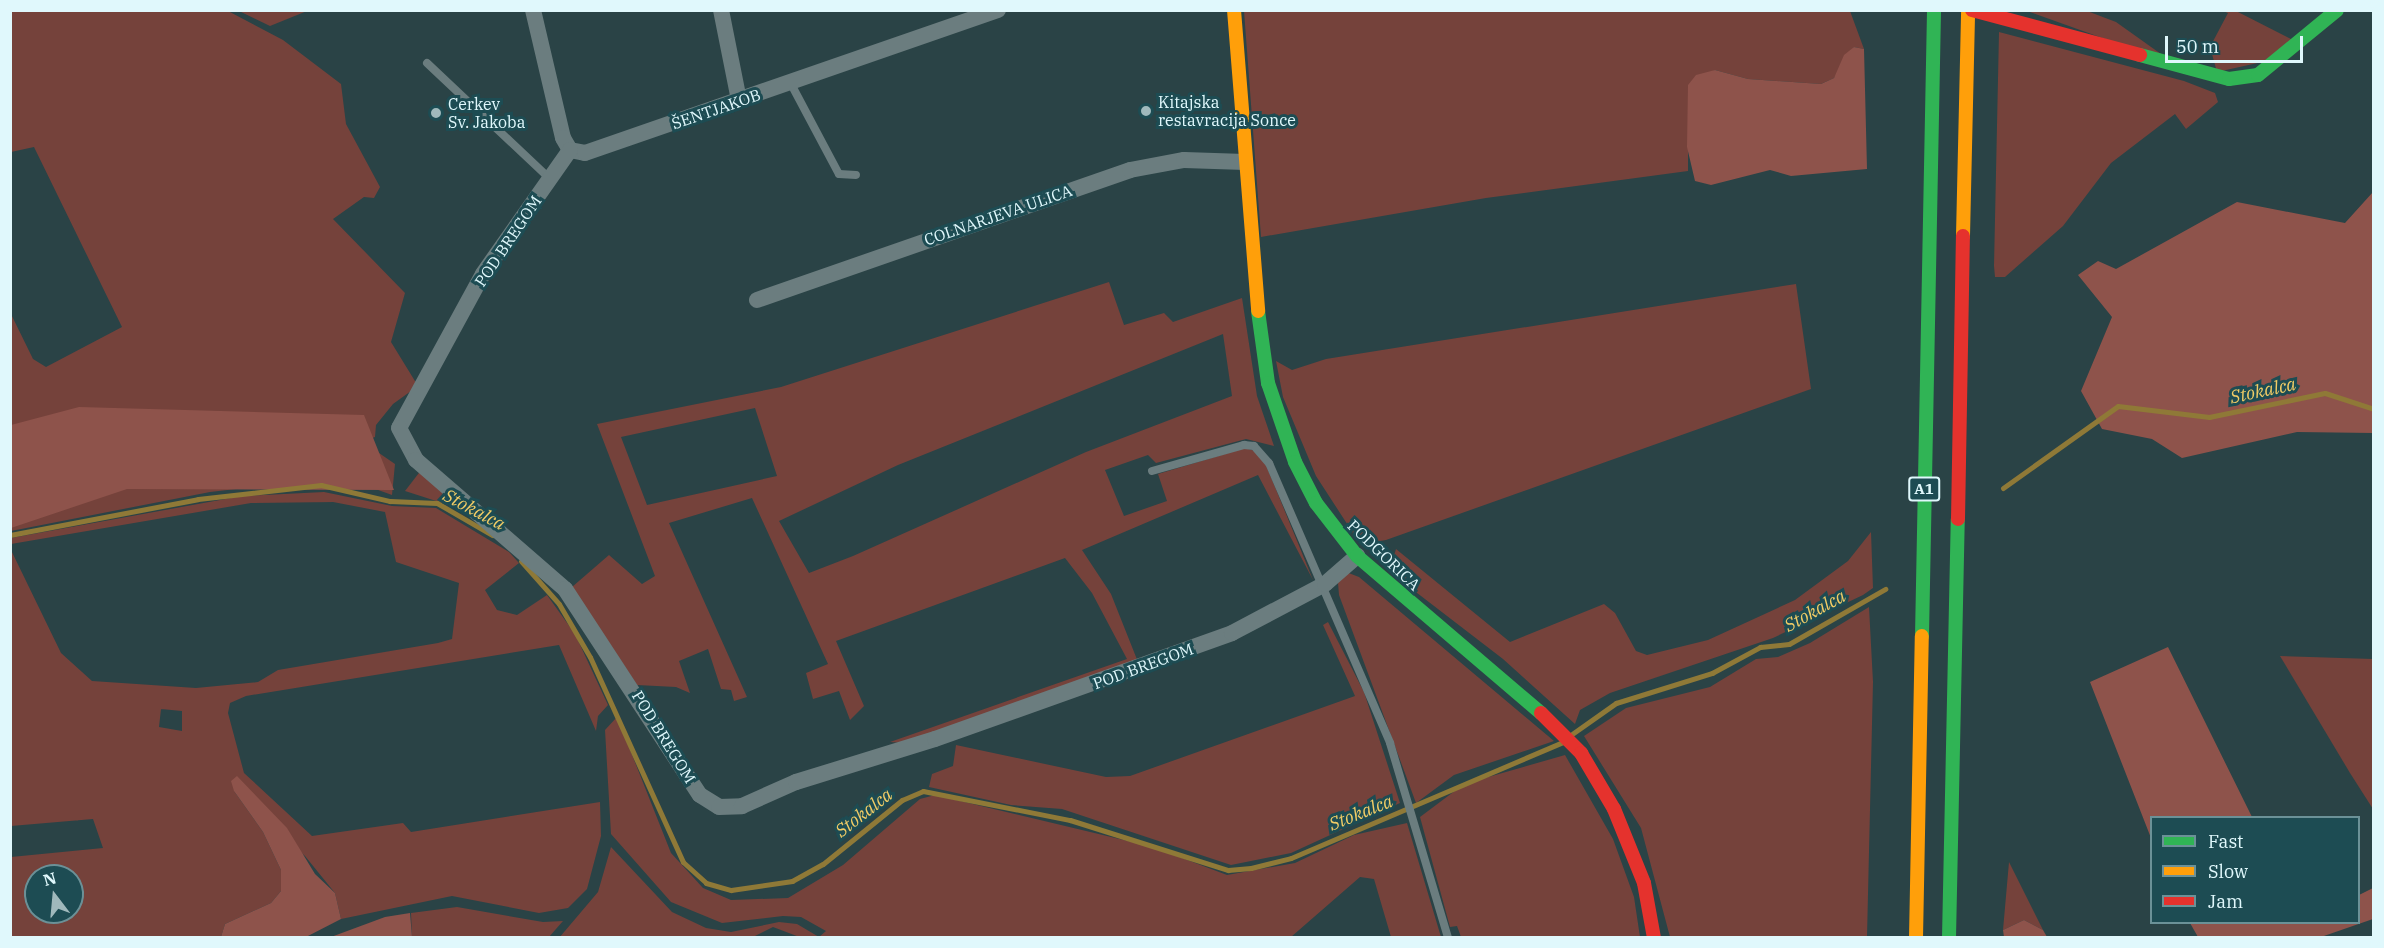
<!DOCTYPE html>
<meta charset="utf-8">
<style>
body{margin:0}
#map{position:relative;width:2384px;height:948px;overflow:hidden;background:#2a4346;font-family:"IBM Plex Serif",serif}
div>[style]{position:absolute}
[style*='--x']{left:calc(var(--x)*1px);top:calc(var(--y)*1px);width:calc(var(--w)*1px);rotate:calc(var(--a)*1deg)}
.green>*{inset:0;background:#75423b}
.forest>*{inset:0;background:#8e534b}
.stream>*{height:5px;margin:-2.5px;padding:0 2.5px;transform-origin:2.5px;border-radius:2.5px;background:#8f7937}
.lane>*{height:8px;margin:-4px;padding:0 4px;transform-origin:4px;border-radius:4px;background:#6b7d7f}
.street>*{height:16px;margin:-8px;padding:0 8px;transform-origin:8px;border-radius:8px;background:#6b7d7f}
.fast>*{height:14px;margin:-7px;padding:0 7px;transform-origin:7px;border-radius:7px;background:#30b455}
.slow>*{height:14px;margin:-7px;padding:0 7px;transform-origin:7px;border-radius:7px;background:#ff9f0a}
.jam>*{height:14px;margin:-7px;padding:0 7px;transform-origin:7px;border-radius:7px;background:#e5322d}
.dots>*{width:16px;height:16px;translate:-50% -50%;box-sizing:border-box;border:3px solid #1d4c53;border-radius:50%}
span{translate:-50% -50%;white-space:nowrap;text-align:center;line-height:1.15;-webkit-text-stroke:6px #1d4c53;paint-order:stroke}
.shield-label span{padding:2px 4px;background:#1d4c53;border:2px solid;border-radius:4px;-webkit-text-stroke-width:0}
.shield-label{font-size:15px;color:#e0f8fc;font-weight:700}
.poi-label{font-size:16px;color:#e0f8fc}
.left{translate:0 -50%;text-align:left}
.street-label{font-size:16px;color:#e0f8fc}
.water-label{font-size:18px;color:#f1cc66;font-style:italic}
.frame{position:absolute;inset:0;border:12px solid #e0f8fc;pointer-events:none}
.legend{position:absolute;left:2150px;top:816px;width:210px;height:108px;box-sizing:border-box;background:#1d4c53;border:2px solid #6b9197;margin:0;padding:8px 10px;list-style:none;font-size:18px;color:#e0f8fc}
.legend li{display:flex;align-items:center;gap:12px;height:30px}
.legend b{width:30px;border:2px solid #6b9197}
.north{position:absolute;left:24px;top:864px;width:60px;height:60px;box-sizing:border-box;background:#1d4c53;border:2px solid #6b9197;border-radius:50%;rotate:344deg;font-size:16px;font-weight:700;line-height:24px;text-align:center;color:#e0f8fc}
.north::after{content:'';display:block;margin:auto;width:21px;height:27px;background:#a0b9bc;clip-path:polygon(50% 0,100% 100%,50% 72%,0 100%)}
.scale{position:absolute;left:2165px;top:36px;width:138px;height:27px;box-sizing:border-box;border:3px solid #e0f8fc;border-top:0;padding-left:8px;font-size:18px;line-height:21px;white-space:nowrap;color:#e0f8fc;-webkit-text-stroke:4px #1d4c53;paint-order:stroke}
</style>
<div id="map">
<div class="green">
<i style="clip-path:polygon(11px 11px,228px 11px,283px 40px,341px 84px,346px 124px,380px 187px,374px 198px,364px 197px,333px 219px,405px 293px,391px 342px,418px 386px,393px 404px,376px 425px,375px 437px,355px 445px,11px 466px,10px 312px,33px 359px,46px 367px,122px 327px,34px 147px,11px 152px)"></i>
<i style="clip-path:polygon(239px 11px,307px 11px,270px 26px)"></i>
<i style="clip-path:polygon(1244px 11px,1850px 11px,1864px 49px,1854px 47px,1834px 78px,1821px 84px,1748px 79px,1715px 70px,1688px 86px,1688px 171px,1486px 198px,1261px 237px)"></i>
<i style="clip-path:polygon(2027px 11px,2087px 11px,2116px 22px,2175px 64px)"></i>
<i style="clip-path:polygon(2223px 11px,2236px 11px,2297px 42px,2280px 58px,2217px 72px,2210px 47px,2228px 13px)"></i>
<i style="clip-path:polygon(1999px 32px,2184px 81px,2215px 93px,2218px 102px,2186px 129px,2175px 114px,2111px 163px,2063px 226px,2005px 277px,1995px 277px,1994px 266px)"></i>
<i style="clip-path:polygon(evenodd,1109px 282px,1124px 325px,1164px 313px,1173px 322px,1242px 298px,1257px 396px,1274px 446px,1246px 439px,1156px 463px,1148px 455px,1105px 470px,1124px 516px,1167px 501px,1158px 474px,1245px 448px,1255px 451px,1266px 465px,1313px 580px,1258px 475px,1082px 550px,1111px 594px,1138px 662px,904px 743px,890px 742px,1127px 659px,1092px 593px,1065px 558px,836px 641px,864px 706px,850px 720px,839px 691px,813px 699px,806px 673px,828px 664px,752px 498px,669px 523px,747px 697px,734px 701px,731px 690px,721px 689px,708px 649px,679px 661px,690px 693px,676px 687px,637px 685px,572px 587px,609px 555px,642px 584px,655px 576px,597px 424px,781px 387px,1109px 282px,1223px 334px,1232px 396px,1086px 452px,853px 556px,809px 573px,779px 521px,898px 465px,1223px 334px,1109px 282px,755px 408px,777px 476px,647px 505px,621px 437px,755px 408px)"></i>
<i style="clip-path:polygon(1796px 284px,1811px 389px,1386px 540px,1362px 544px,1353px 533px,1316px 476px,1283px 397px,1276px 361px,1292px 370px,1326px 359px)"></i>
<i style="clip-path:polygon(379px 453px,395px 464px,392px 495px,356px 482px,299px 482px,210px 492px,11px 531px,11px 476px)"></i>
<i style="clip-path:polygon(422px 469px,461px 509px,405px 491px)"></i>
<i style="clip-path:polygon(evenodd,324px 492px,392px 506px,436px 508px,509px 552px,519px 563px,485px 590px,497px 610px,517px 615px,547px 595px,575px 634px,608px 705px,598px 716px,596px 731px,559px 645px,246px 696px,230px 703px,228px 713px,244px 773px,312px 836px,403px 823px,411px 832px,600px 802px,601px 836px,587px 889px,568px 908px,539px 913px,452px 896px,341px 919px,335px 893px,305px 856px,234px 791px,263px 832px,281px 870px,281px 891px,271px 903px,225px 924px,221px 937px,11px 937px,11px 857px,103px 848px,93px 819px,11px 826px,10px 548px,61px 653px,92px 681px,196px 688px,258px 682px,278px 670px,438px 643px,452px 639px,459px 583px,396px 562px,385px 512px,333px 502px,251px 503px,11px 544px,11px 538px,242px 496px,324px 492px,161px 709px,182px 711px,182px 731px,159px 727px,161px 709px,324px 492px,36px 876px,72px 876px,72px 912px,36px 912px,36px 876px)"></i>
<i style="clip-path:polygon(1871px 532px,1873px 588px,1863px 595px,1773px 638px,1610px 693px,1580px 710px,1575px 724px,1503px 659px,1395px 576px,1391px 565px,1396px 549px,1510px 642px,1604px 604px,1615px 613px,1636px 651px,1647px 655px,1708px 640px,1795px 600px,1848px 561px)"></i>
<i style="clip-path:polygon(1346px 572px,1359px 577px,1554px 741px,1454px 775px,1416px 803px,1339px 595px,1338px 583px)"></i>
<i style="clip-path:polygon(1869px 607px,1873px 682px,1867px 937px,1670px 937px,1641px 828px,1584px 736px,1626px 708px,1710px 687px,1756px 659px,1778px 657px,1810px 643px)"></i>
<i style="clip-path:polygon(1328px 622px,1364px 692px,1400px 803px,1291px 853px,1231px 865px,1062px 809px,1011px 805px,929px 787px,932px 774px,953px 766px,956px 745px,1106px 777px,1130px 776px,1355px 696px,1323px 625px)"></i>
<i style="clip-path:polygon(2280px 656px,2373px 659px,2373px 809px,2350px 773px)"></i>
<i style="clip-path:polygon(617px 717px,671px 853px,703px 888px,731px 900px,788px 898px,843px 865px,920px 799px,935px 795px,1153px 847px,1227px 875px,1295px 863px,1354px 835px,1407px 823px,1441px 937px,1391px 937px,1374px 879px,1360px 877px,1291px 937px,802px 938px,773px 927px,751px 938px,559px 938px,598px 892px,611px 847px,672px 912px,706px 928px,731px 932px,779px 922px,797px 924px,819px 937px,826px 931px,801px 917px,783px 916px,722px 923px,671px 902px,611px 834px,605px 730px)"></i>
<i style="clip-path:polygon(1565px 755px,1613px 839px,1634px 897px,1640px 937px,1461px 937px,1457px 926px,1450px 927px,1420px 817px,1464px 784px)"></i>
<i style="clip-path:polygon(2009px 862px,2043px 930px,2024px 920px,2003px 930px)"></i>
<i style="clip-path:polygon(457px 907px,543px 922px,563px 921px,549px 937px,412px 937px,411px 913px)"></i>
</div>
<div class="forest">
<i style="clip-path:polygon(1854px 47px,1864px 49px,1867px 169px,1791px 176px,1770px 170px,1711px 185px,1695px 181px,1687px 147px,1688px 85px,1696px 75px,1715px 70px,1748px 79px,1821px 84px,1834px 78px,1844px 55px)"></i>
<i style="clip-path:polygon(2373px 192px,2373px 433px,2297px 432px,2182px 458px,2152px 439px,2102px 429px,2081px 391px,2112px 317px,2078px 275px,2098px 261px,2116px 269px,2237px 202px,2345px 223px)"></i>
<i style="clip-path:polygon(79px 407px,364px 415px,394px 490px,127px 489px,11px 528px,11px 425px)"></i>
<i style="clip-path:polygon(2168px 647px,2252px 817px,2152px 818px,2151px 838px,2090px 682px)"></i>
<i style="clip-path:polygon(237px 776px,287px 828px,315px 874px,335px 893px,341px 919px,306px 937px,221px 937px,225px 924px,271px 903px,281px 891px,281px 870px,263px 832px,234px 791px,231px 781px)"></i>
<i style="clip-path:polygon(2373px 888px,2373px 919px,2321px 937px,2198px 937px,2190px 923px,2358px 922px,2359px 895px)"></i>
<i style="clip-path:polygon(410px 913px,412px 937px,331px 937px,385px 917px)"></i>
<i style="clip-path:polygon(2024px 920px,2043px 930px,2047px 937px,2004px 937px,2003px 930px)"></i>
</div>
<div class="stream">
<i style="--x:2003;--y:488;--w:141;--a:-35.5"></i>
<i style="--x:2118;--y:406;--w:92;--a:6.9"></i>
<i style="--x:2209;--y:417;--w:118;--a:-11.7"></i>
<i style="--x:2325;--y:393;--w:52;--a:18.1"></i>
<i style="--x:10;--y:535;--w:191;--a:-10.8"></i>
<i style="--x:198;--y:499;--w:124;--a:-6.5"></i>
<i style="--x:321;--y:485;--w:71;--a:13.1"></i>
<i style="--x:390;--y:501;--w:47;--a:2.4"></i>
<i style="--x:437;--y:503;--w:64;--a:30.2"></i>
<i style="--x:521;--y:561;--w:57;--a:48.5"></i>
<i style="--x:559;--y:604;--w:61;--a:59.7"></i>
<i style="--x:590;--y:657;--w:225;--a:65.6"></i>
<i style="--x:683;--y:862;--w:31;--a:42"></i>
<i style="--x:706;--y:883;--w:26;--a:16"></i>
<i style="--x:731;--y:890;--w:62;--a:-8.4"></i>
<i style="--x:792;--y:881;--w:35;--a:-29"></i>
<i style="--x:823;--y:864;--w:102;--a:-39"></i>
<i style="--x:902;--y:800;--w:23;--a:-23"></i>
<i style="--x:923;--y:791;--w:150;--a:11.2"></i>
<i style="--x:1070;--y:820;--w:166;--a:17.6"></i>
<i style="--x:1228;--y:870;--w:23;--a:-5"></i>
<i style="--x:1251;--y:868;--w:41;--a:-14"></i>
<i style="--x:1291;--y:858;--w:296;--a:-23.1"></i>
<i style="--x:1572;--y:734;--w:54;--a:-35.2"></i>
<i style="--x:1616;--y:703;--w:101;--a:-17.4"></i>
<i style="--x:1712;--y:673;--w:55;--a:-28.4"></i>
<i style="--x:1760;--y:647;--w:29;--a:-6"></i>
<i style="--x:1789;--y:644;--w:111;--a:-29.8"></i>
</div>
<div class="lane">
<i style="--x:427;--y:63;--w:169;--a:43.3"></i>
<i style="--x:790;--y:82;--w:104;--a:62"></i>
<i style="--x:839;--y:174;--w:17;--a:3"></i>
<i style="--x:1152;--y:471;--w:96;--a:-15.8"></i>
<i style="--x:1244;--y:445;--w:10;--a:6"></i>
<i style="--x:1254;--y:446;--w:23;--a:49"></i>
<i style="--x:1269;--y:463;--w:305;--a:66.6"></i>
<i style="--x:1390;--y:743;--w:203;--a:73.4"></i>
</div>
<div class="street">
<i style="--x:533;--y:10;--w:131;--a:76.8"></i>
<i style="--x:563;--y:138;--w:14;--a:60"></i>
<i style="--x:570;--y:150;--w:15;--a:11"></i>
<i style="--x:585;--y:153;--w:437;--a:-19.1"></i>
<i style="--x:721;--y:10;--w:92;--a:78.7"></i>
<i style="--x:570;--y:150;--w:151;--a:125.1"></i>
<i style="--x:483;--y:274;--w:175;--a:118.6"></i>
<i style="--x:399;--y:428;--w:36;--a:62"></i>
<i style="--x:416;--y:460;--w:197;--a:40.9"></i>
<i style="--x:565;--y:589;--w:246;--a:56.8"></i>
<i style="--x:700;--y:795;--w:22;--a:32"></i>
<i style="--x:719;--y:807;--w:23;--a:-2"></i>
<i style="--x:742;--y:806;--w:59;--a:-24"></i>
<i style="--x:796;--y:782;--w:145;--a:-17.2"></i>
<i style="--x:935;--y:739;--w:315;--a:-19.6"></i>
<i style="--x:1232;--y:633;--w:105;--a:-27.8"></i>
<i style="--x:1325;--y:584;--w:43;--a:-41.2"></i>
<i style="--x:757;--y:300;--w:395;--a:-19.2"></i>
<i style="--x:1130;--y:170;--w:55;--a:-10.5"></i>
<i style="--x:1184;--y:160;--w:61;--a:1.9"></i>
</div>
<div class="fast">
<i style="--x:2140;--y:55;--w:92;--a:15.1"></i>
<i style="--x:2229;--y:79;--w:29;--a:-8"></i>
<i style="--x:2258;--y:75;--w:102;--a:-39.4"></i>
<i style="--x:1258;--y:311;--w:73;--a:82.1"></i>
<i style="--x:1268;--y:383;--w:83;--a:71.1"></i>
<i style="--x:1295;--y:462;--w:46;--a:62.9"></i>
<i style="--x:1316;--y:503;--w:67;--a:52.3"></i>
<i style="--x:1357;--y:556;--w:242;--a:40.5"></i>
<i style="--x:1922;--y:636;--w:626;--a:-88.9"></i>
<i style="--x:1949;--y:938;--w:419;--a:-88.8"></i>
</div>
<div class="slow">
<i style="--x:1234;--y:10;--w:302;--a:85.4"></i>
<i style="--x:1963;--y:236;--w:226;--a:-88.7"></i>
<i style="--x:1916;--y:938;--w:302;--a:-88.9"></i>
</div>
<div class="jam">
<i style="--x:1972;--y:10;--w:174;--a:15"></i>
<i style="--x:1958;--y:519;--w:283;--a:-89"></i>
<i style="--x:1541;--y:713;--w:57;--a:45"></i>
<i style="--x:1581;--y:753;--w:65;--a:59.5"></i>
<i style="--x:1614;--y:809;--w:80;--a:67.9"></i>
<i style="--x:1644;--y:883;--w:56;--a:79.7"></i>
</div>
<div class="dots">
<i style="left:1146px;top:111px;background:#a0b9bc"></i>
<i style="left:436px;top:113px;background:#a0b9bc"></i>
</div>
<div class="shield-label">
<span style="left:1924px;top:489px">A1</span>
</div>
<div class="poi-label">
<span class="left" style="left:1158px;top:111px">Kitajska<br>restavracija Sonce</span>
<span class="left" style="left:448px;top:113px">Cerkev<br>Sv. Jakoba</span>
</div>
<div class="street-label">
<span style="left:716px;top:109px;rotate:-19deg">ŠENTJAKOB</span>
<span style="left:998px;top:215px;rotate:-19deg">COLNARJEVA ULICA</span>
<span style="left:508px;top:241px;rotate:-56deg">POD BREGOM</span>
<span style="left:1384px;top:555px;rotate:44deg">PODGORICA</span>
<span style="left:1143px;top:666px;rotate:-20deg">POD BREGOM</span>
<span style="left:664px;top:737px;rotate:58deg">POD BREGOM</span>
</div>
<div class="water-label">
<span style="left:2263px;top:391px;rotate:-12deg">Stokalca</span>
<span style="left:474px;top:510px;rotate:28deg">Stokalca</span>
<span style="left:1815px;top:611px;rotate:-29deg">Stokalca</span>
<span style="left:864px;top:813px;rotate:-38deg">Stokalca</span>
<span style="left:1361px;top:813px;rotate:-22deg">Stokalca</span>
</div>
<div class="frame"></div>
<ul class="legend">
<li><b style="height:8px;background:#30b455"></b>Fast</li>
<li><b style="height:8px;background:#ff9f0a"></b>Slow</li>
<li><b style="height:8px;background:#e5322d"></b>Jam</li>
</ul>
<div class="north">N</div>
<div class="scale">50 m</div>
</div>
